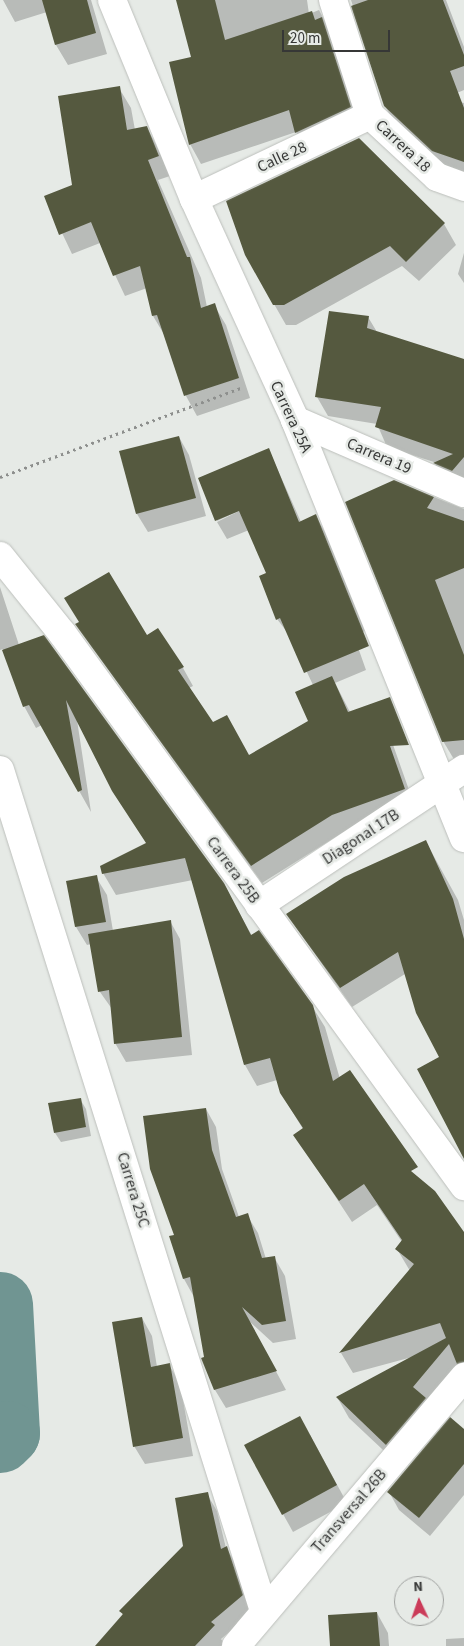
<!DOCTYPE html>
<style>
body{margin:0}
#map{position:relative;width:464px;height:1646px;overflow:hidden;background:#e6eae6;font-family:"Source Sans 3",sans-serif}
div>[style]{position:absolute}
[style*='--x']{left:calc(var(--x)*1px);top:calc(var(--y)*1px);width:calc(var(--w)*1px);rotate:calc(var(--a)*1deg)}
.shadow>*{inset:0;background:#0003}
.river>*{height:65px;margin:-32.5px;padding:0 32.5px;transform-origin:32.5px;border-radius:32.5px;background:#709592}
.building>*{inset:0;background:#55593f}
.path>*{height:3px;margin-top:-1.5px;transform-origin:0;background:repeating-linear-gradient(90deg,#8d8f8d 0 2.5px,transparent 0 6.5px)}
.roads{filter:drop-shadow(0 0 1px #bcbfbb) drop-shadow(0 0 1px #bcbfbb)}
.minor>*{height:28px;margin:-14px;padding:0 14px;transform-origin:14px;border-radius:14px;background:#fff}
span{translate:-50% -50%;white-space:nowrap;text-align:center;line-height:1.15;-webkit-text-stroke:5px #e6eae6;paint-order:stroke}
.street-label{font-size:16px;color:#363736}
.north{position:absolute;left:394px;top:1576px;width:50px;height:50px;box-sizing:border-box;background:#e6eae6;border:1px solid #a0a2a0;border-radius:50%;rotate:357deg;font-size:14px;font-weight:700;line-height:20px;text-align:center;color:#363736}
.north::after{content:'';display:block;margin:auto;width:18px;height:22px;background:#cb3b59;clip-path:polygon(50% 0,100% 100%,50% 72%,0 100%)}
.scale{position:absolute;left:282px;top:30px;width:108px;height:22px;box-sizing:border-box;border:2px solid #363736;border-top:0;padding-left:6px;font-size:15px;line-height:18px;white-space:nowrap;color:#363736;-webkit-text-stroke:4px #e6eae6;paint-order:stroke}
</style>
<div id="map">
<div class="shadow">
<i style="clip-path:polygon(3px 0,91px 0,107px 54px,68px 65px,56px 45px,47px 12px,15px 22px)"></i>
<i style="clip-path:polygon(177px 0,307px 0,309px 14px,319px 10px,330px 31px,362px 127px,308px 153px,296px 132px,201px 164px,190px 144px,193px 58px)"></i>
<i style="clip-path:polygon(351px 0,446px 0,464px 47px,464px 90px,445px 98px,464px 103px,464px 178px,445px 171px,397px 127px,385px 106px)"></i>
<i style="clip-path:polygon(119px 88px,131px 108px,135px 130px,147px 128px,158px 148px,170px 176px,158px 180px,201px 278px,207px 307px,214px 305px,226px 325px,250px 398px,197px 416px,186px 396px,165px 336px,153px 316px,147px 288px,125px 296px,100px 243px,72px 254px,45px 197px,73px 186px)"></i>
<i style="clip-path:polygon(444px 224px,456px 245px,419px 281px,402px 266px,296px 325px,286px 325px,246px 255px)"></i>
<i style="clip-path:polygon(464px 253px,464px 283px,458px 274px)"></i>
<i style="clip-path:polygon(368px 317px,377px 332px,464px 360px,464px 491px,446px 482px,434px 462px,387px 447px,377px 424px,328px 416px,317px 397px)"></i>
<i style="clip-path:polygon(179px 437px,189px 455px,206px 516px,148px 532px,137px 514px,120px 452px)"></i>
<i style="clip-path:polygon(269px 450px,301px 522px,316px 516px,326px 534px,365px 631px,354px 636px,366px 670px,335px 683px,350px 712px,385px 722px,415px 807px,342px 833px,262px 883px,76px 624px,147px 636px,183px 668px,193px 686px,189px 688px,213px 724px,249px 757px,310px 722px,313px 685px,290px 636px,277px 619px,268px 574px,249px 530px,227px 539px,217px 522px,245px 508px,217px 521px,199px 478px)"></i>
<i style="clip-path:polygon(394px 481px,464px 509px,464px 760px,455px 761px,443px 741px)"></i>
<i style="clip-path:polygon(0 587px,19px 645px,43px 636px,223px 883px,252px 936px,312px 1006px,325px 1027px,363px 1159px,464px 1244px,464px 1361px,428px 1404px,399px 1465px,349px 1418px,337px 1397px,416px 1356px,353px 1373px,341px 1353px,410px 1271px,397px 1249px,402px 1242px,377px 1205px,352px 1222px,295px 1135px,303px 1129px,281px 1093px,277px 1080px,257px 1086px,245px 1065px,193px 880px,116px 895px,103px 873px,147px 844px,77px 720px,91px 812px,42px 725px,36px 728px,24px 706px,3px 649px,0 650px)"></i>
<i style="clip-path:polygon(426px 842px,458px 900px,464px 920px,464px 1156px,441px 1058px,405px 974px,352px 1007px,287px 914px)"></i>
<i style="clip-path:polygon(96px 877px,107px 895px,113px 931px,170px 921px,180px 939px,192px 1055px,126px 1062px,115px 1043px,112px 1009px,100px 992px,91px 944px,87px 945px,76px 927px,68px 882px)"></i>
<i style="clip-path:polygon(80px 1099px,86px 1109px,91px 1136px,61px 1142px,55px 1133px)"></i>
<i style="clip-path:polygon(206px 1109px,216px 1127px,222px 1169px,239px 1217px,247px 1215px,258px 1233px,266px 1259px,274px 1257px,285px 1276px,296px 1339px,273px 1343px,249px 1321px,286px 1390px,226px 1408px,215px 1390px,205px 1358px,194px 1297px,184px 1279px,171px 1237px,176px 1236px)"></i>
<i style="clip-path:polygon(142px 1318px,152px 1336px,157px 1367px,169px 1365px,180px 1383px,193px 1456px,145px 1464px,134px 1446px)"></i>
<i style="clip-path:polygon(464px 1430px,464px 1495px,430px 1536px,399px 1510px,389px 1492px)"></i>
<i style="clip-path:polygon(310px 1435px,347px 1503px,293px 1532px,283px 1514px)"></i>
<i style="clip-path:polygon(207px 1494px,217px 1511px,226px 1548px,237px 1565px,252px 1613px,221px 1639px,224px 1643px,221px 1646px,97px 1646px,123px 1616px,121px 1611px,184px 1546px)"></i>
<i style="clip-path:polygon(377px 1613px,388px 1633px,389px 1646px,332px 1646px)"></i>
<i style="clip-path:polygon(464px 1638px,464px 1646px,446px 1646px,446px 1639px)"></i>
</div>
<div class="river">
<i style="--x:0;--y:1304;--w:129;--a:86.9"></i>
<i style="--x:7;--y:1433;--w:10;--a:135"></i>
</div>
<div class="building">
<i style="clip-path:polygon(42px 0,87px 0,96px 33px,55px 45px)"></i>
<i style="clip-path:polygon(176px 0,215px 0,225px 40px,312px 11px,315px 20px,322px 17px,351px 107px,295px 133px,289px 110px,189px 145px,169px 62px,191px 57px)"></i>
<i style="clip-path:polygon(368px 0,443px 0,464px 55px,464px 66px,450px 71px,464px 108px,464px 162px,432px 151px,384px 106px,351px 6px)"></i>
<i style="clip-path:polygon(120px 86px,127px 130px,147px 126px,159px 156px,148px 160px,187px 257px,190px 257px,201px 308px,215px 303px,239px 378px,184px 396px,157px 315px,152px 316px,140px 266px,113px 276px,91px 222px,59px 235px,44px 196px,72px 185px,58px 96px)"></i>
<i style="clip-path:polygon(359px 138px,445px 223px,406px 262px,390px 246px,284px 305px,273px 305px,245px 255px,226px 201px)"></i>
<i style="clip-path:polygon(329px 311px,369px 316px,367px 328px,464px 359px,464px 457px,452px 471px,433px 463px,453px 454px,375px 427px,381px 407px,315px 397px)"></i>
<i style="clip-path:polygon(179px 436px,196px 498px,136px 514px,119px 451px)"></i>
<i style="clip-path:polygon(269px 448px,299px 522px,316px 514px,369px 646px,304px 673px,280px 618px,276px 620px,259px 576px,266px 573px,239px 511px,215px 521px,198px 478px)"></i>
<i style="clip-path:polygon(394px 480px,434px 497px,427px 508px,464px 521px,464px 568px,435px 580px,464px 655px,464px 740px,442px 742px,345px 502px)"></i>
<i style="clip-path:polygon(109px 572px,147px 635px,158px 628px,184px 667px,178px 670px,213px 722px,227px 715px,249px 755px,308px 721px,295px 692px,332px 676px,348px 712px,390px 697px,409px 745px,390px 746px,405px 789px,332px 815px,251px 866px,75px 624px,79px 622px,64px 598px)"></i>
<i style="clip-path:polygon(44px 635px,224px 883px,251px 935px,259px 930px,313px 1005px,333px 1081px,350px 1070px,418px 1167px,411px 1171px,435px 1191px,464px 1232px,464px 1362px,457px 1364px,449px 1344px,413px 1387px,426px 1398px,386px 1445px,336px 1397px,446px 1338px,440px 1323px,339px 1353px,414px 1264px,395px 1249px,402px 1240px,364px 1184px,339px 1201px,293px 1135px,303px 1128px,280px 1093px,270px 1058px,244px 1065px,185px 858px,102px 874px,100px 866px,146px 843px,112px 791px,66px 700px,82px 790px,78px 792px,29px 705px,23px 707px,2px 650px)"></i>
<i style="clip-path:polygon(426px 840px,453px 899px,464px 939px,464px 1159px,417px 1069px,439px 1057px,416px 1013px,398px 952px,340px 988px,286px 914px,344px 877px)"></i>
<i style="clip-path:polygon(97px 875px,106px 922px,75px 927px,66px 881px)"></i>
<i style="clip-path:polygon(171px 920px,182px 1037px,114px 1044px,109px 990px,98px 992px,88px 934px)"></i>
<i style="clip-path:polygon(81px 1098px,86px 1127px,54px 1133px,48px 1103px)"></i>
<i style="clip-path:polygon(206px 1108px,212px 1150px,236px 1217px,248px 1213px,262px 1258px,275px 1256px,286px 1321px,262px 1325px,242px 1307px,277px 1371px,214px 1390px,201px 1358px,204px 1357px,190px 1277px,183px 1279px,169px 1236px,174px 1235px,150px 1169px,143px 1116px)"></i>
<i style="clip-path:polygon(142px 1317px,151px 1367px,170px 1363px,183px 1438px,133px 1447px,112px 1322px)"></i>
<i style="clip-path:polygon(300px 1416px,337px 1485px,282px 1515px,244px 1445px)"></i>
<i style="clip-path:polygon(450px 1417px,464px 1429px,464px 1464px,419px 1518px,387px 1492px)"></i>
<i style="clip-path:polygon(208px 1492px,221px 1549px,227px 1546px,243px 1595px,211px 1622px,215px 1625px,195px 1646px,95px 1646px,123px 1614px,119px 1611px,183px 1546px,175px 1498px)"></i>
<i style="clip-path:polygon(377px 1612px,380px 1646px,330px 1646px,328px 1615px)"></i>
</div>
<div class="path">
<i style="--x:0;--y:477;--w:259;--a:-20.3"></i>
</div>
<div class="roads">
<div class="minor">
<i style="--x:112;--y:0;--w:215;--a:67.6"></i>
<i style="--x:194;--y:199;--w:243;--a:65.4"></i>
<i style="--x:295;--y:420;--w:451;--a:68"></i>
<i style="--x:333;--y:0;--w:121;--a:72.2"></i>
<i style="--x:370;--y:115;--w:91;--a:42.8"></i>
<i style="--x:437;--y:177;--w:29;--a:20"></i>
<i style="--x:194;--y:199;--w:195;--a:-25.5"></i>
<i style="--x:295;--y:420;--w:184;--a:23.4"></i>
<i style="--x:0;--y:556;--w:99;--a:51.2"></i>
<i style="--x:62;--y:633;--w:684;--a:53.98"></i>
<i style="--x:0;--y:770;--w:881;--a:72.57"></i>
<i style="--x:259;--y:905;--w:246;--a:-33.6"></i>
<i style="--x:236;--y:1646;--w:353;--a:-49.7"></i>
</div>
</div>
<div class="street-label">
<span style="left:403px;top:146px;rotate:43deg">Carrera 18</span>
<span style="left:282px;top:157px;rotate:-25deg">Calle 28</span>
<span style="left:291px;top:417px;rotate:65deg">Carrera 25A</span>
<span style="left:379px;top:456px;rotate:23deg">Carrera 19</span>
<span style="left:361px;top:837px;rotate:-33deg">Diagonal 17B</span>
<span style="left:233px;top:870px;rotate:54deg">Carrera 25B</span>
<span style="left:133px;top:1190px;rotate:73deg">Carrera 25C</span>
<span style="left:349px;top:1511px;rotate:-49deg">Transversal 26B</span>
</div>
<div class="north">N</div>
<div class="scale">20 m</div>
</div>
